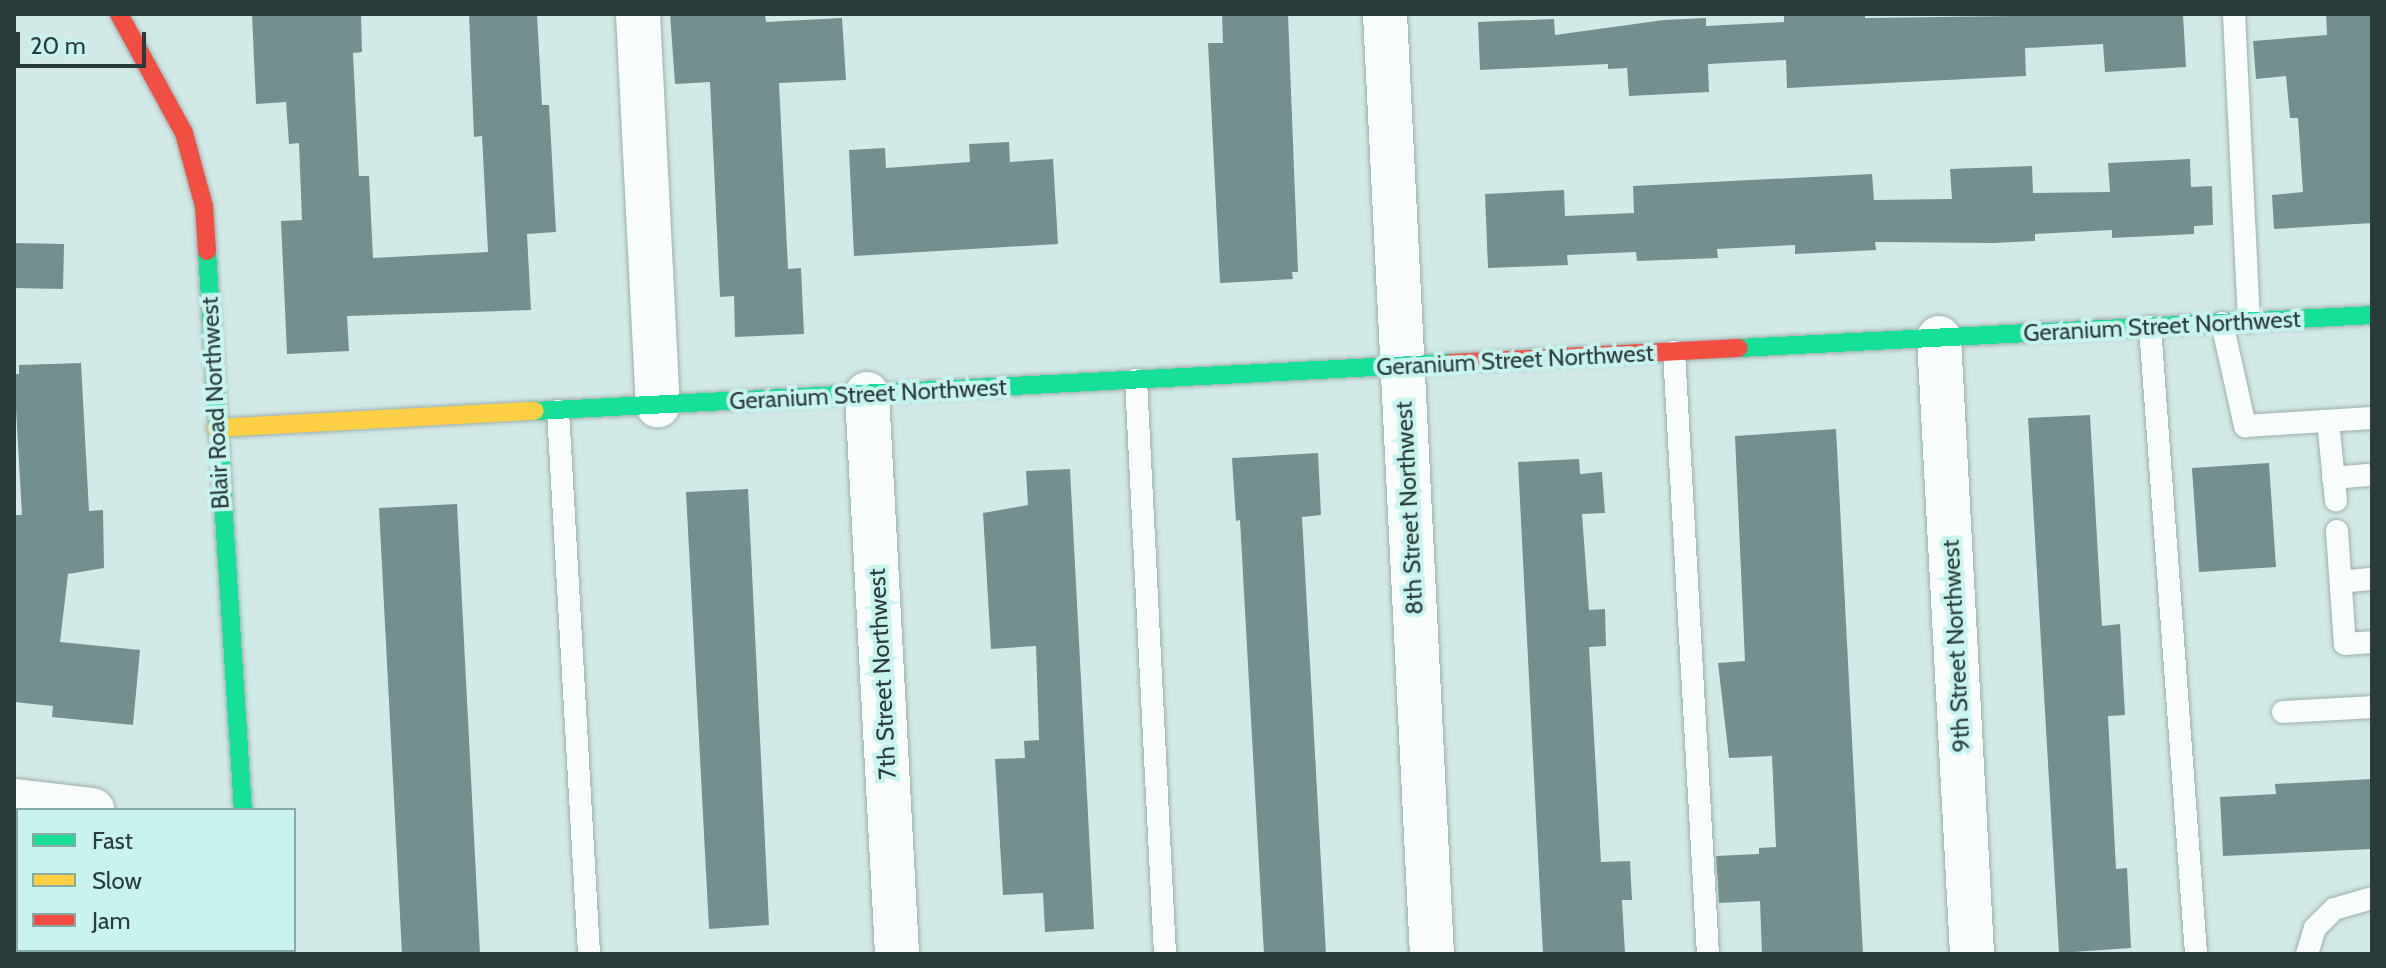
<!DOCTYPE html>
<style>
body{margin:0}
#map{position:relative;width:2386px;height:968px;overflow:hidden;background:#d2eae7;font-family:Cabin,sans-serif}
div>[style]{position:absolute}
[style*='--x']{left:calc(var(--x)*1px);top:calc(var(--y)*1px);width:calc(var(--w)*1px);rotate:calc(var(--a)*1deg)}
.building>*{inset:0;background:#73908e}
.path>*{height:5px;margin-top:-2.5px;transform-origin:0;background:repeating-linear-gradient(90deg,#d1d9d8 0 4px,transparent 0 8px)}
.roads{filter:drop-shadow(0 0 2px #9db0ae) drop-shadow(0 0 2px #9db0ae)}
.lane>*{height:22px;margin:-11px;padding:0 11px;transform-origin:11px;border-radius:11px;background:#f8fcfb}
.street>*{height:44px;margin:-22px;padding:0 22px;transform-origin:22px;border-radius:22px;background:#f8fcfb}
.fast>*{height:18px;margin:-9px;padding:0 9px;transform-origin:9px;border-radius:9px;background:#16e098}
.slow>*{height:18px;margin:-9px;padding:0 9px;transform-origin:9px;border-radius:9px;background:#ffcf43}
.jam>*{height:18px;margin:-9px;padding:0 9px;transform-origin:9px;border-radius:9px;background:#f24e42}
span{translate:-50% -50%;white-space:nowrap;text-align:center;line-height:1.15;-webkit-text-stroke:8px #c7f4ef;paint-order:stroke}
.street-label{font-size:24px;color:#2a3c3a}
.frame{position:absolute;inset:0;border:16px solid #2a3c3a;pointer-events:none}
.legend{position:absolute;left:16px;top:808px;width:280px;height:144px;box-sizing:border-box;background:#c7f4ef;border:2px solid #88aaa7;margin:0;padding:10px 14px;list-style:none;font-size:24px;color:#2a3c3a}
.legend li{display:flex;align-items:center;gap:16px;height:40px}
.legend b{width:40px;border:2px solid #88aaa7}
.scale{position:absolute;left:16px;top:32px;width:130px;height:36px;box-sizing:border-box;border:4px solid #2a3c3a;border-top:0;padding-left:10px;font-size:24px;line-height:28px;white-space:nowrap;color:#2a3c3a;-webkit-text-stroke:6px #c7f4ef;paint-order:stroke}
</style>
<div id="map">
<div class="building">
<i style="clip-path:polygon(252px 14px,361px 14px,362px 52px,353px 53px,359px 176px,369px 176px,373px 258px,488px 252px,482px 136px,474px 137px,469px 14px,537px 14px,542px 105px,549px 105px,556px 232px,527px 234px,531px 310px,347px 316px,349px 351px,287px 354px,281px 221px,302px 220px,299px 143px,289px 144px,286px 102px,256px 104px)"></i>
<i style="clip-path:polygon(670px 14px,765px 14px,766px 22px,842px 18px,846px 80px,779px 83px,788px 269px,801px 268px,804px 334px,735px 337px,734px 296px,720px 297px,710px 82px,675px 84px)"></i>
<i style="clip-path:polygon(1222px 14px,1288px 14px,1298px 272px,1292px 272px,1293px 279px,1220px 283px,1208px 43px,1223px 43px)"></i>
<i style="clip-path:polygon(1784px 14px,1865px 14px,1865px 18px,2183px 14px,2186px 67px,2105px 72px,2103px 44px,2025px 48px,2026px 76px,1787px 88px,1786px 60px,1708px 64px,1709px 92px,1629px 96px,1627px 68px,1608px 69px,1608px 64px,1480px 70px,1478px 22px,1554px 19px,1555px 35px,1664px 20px,1706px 18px,1706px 26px,1784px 22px)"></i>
<i style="clip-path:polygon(2326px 14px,2372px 14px,2372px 223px,2274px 229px,2272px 195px,2303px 192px,2298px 118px,2290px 118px,2286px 76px,2256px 79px,2253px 41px,2327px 35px)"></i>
<i style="clip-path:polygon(1009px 142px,1010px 162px,1053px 159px,1058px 244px,854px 256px,849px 150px,885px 148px,886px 168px,970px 162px,969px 144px)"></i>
<i style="clip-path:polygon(2190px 159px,2191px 187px,2212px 186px,2213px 225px,2194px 226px,2194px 234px,2112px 238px,2112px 230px,2035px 234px,2035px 241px,1994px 243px,1875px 242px,1876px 250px,1795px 254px,1795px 245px,1717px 249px,1718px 258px,1637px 261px,1636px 252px,1567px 255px,1568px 265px,1488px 268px,1485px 194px,1564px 190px,1565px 216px,1634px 213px,1633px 186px,1872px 174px,1874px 200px,1952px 199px,1950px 169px,2032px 166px,2033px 193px,2110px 192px,2108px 163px)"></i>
<i style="clip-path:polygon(14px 243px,64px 244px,63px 289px,14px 288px)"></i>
<i style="clip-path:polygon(81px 363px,89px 511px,103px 510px,104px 568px,68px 574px,60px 642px,140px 650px,133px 725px,52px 717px,53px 706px,14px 702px,14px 515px,22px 515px,14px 374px,19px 374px,19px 365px)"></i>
<i style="clip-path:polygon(2090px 415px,2102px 626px,2120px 624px,2125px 715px,2108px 716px,2116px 869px,2127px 868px,2131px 948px,2059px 953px,2028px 418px)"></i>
<i style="clip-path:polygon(1836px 429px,1863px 954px,1762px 954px,1760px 901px,1719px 903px,1716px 856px,1759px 854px,1759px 848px,1776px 847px,1772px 756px,1729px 758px,1718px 663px,1745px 661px,1735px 436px)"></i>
<i style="clip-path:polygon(1318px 453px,1321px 515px,1302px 517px,1326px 954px,1264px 954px,1240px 520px,1236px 521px,1232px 458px)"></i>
<i style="clip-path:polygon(1579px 459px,1580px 474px,1602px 472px,1605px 513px,1582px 514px,1589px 610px,1605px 609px,1606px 646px,1589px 647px,1601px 862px,1630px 861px,1632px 900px,1622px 900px,1625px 954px,1543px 954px,1518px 462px)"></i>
<i style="clip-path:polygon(2269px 463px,2276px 567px,2199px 572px,2192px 468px)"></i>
<i style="clip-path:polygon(1070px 469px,1094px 929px,1045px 932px,1043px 893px,1003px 895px,995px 759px,1025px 758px,1024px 741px,1039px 740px,1036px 646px,991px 649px,983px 513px,1028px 505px,1026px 471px)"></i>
<i style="clip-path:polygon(748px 489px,769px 925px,709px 929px,686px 492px)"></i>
<i style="clip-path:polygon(457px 504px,480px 954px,402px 954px,379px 508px)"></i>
<i style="clip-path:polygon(2372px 779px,2372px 849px,2223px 856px,2220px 797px,2276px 794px,2275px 784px)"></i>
</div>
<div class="path">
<i style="--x:27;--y:954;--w:4;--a:-90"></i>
</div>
<div class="roads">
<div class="lane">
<i style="--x:2234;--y:14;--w:308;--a:87.2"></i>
<i style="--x:2222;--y:323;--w:106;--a:77.4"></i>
<i style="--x:2245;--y:426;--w:127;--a:-3.6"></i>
<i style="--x:2150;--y:327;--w:629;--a:85.8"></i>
<i style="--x:1674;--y:352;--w:603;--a:86.77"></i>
<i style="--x:1136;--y:380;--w:575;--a:87.11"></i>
<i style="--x:558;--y:411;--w:544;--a:86.73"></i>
<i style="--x:2328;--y:421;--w:80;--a:84.3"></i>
<i style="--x:2333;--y:478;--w:34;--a:-5"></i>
<i style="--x:2337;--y:531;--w:113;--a:86"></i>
<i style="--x:2345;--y:644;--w:27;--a:-4"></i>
<i style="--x:2341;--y:582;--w:31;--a:-6"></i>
<i style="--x:2283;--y:712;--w:89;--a:-3.2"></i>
<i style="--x:2307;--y:954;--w:27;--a:-73"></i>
<i style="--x:2315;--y:928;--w:27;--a:-45"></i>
<i style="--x:2334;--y:909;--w:40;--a:-16"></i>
</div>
<div class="street">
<i style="--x:638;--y:14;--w:392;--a:87.1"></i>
<i style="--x:1385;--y:14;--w:941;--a:87.14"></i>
<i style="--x:1939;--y:338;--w:617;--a:86.93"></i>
<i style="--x:867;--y:394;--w:561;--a:86.93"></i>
<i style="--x:14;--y:801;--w:79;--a:6.6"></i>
</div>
<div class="fast">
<i style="--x:207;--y:251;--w:560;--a:86.32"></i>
<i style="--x:1739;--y:348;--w:634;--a:-2.98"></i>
<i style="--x:535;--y:411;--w:917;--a:-3"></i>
<i style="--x:254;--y:950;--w:4;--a:90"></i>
</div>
<div class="slow">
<i style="--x:216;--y:428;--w:319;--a:-3.1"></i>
</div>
<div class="jam">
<i style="--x:119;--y:14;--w:136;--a:61.4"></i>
<i style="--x:184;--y:133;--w:76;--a:74.7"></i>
<i style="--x:204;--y:206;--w:45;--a:86.2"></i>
<i style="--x:1451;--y:363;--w:288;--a:-3"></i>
</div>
</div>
<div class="street-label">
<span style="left:2162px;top:326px;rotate:-3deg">Geranium Street Northwest</span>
<span style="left:1515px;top:360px;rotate:-3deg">Geranium Street Northwest</span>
<span style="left:868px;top:394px;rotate:-3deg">Geranium Street Northwest</span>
<span style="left:215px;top:403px;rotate:-93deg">Blair Road Northwest</span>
<span style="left:1409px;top:508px;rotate:-93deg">8th Street Northwest</span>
<span style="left:1956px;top:646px;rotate:-93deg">9th Street Northwest</span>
<span style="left:882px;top:674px;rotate:-93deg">7th Street Northwest</span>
</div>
<div class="frame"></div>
<ul class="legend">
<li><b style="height:10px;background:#16e098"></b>Fast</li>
<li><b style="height:10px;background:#ffcf43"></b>Slow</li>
<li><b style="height:10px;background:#f24e42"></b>Jam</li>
</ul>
<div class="scale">20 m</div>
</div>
